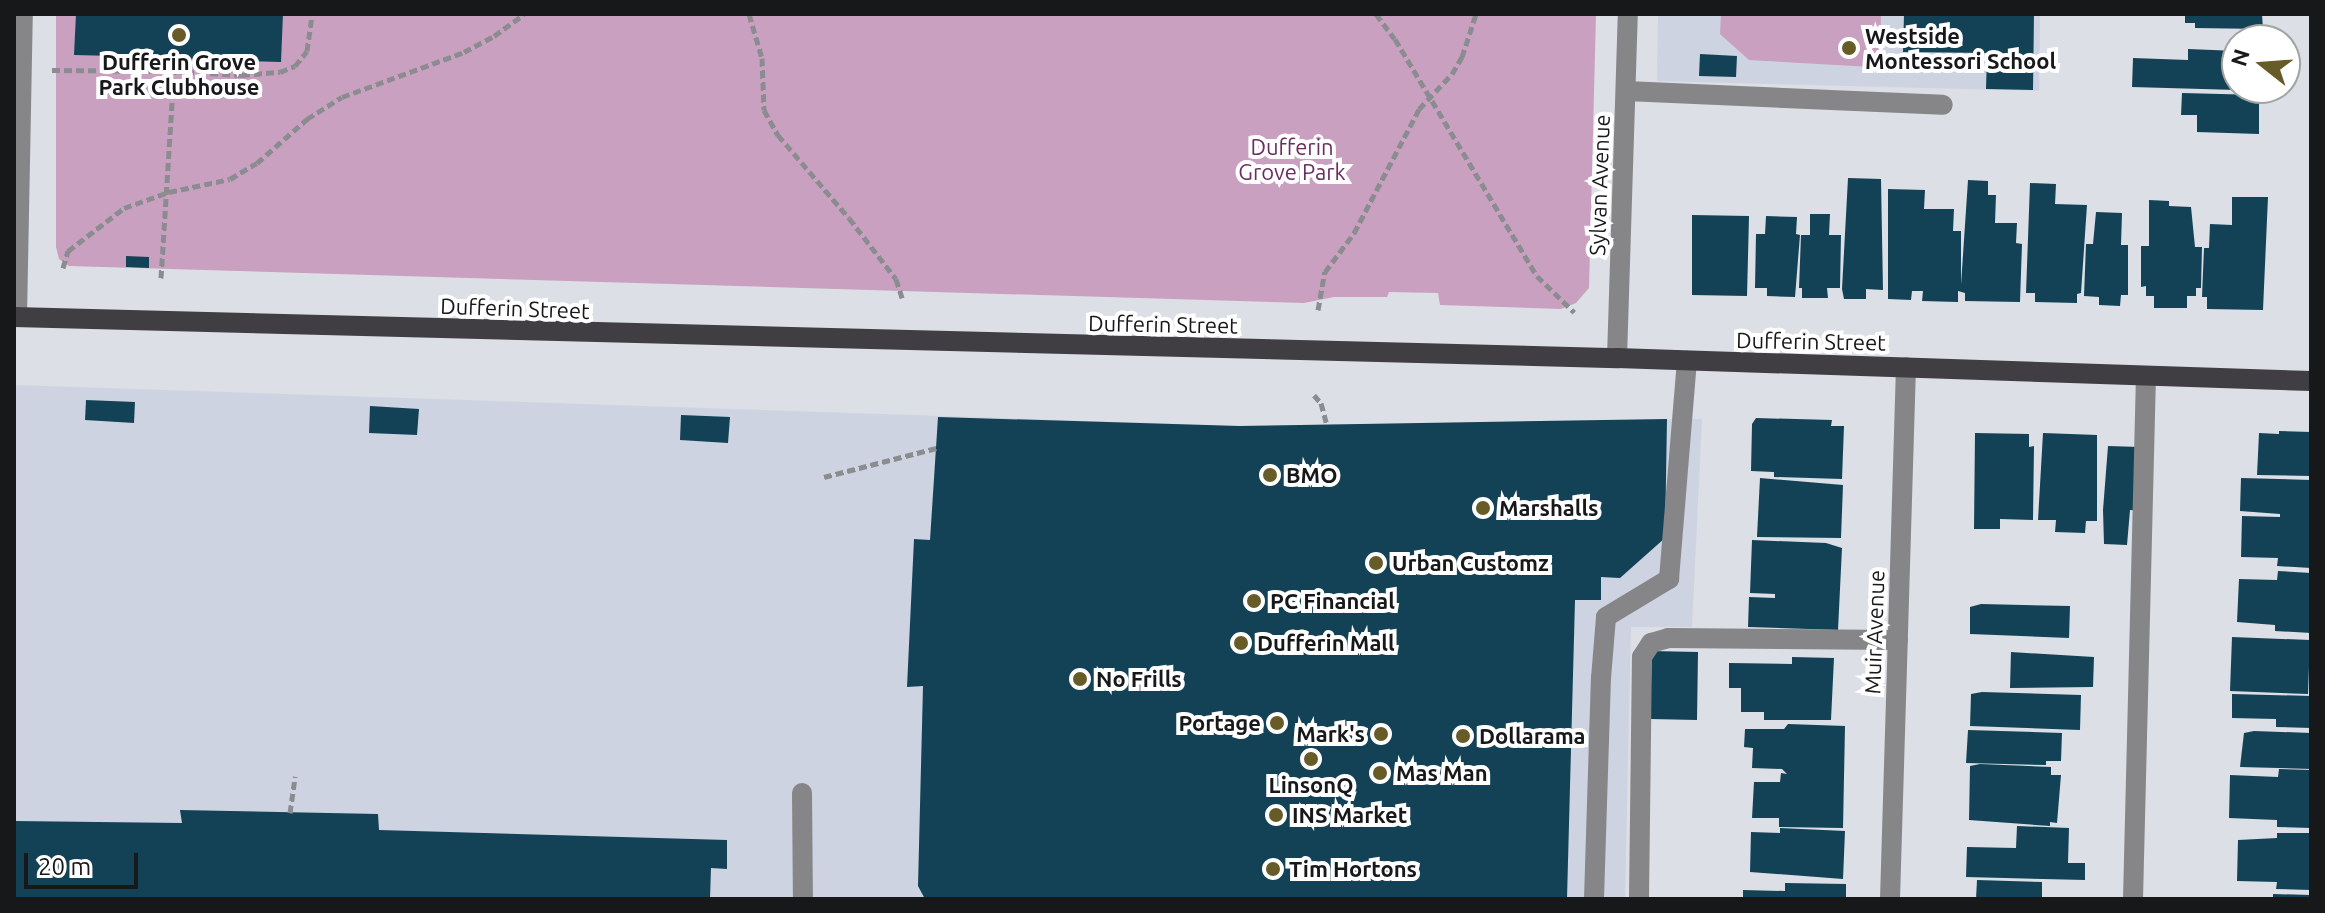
<!DOCTYPE html>
<style>
body{margin:0}
#map{position:relative;width:2325px;height:913px;overflow:hidden;background:#dcdfe5;font-family:Ubuntu,sans-serif}
div>[style]{position:absolute}
[style*='--x']{left:calc(var(--x)*1px);top:calc(var(--y)*1px);width:calc(var(--w)*1px);rotate:calc(var(--a)*1deg)}
.built>*{inset:0;background:#cdd3e0}
.green>*{inset:0;background:#c9a0c0}
.building>*{inset:0;background:#134257}
.path>*{height:5px;margin-top:-2.5px;transform-origin:0;background:repeating-linear-gradient(90deg,#8a8c90 0 8px,transparent 0 12px)}
.minor>*{height:20px;margin:-10px;padding:0 10px;transform-origin:10px;border-radius:10px;background:#868588}
.major>*{height:20px;margin:-10px;padding:0 10px;transform-origin:10px;border-radius:10px;background:#403e43}
.dots>*{width:22px;height:22px;translate:-50% -50%;box-sizing:border-box;border:4px solid #fff;border-radius:50%}
span{translate:-50% -50%;white-space:nowrap;text-align:center;line-height:1.15;-webkit-text-stroke:8px #fff;paint-order:stroke}
.poi-label{font-size:22px;color:#17181a;font-weight:700}
.left{translate:0 -50%;text-align:left}
.right{translate:-100% -50%;text-align:right}
.park-label{font-size:22px;color:#682e5f}
.street-label{font-size:22px;color:#17181a}
.frame{position:absolute;inset:0;border:16px solid #17181a;pointer-events:none}
.north{position:absolute;left:2221px;top:24px;width:80px;height:80px;box-sizing:border-box;background:#fff;border:2px solid #a2a3a3;border-radius:50%;rotate:287deg;font-size:22px;font-weight:700;line-height:32px;text-align:center;color:#17181a}
.north::after{content:'';display:block;margin:auto;width:28px;height:36px;background:#675b28;clip-path:polygon(50% 0,100% 100%,50% 72%,0 100%)}
.scale{position:absolute;left:24px;top:853px;width:114px;height:36px;box-sizing:border-box;border:4px solid #17181a;border-top:0;padding-left:10px;font-size:24px;line-height:28px;white-space:nowrap;color:#17181a;-webkit-text-stroke:6px #fff;paint-order:stroke}
</style>
<div id="map">
<div class="built">
<i style="clip-path:polygon(1658px 14px,2040px 14px,2039px 91px,1657px 81px)"></i>
<i style="clip-path:polygon(14px 385px,1239px 426px,1702px 419px,1692px 627px,1631px 627px,1625px 899px,14px 899px)"></i>
</div>
<div class="green">
<i style="clip-path:polygon(56px 14px,1596px 14px,1589px 288px,1576px 303px,1561px 309px,1440px 305px,1438px 293px,1389px 292px,1387px 297px,1334px 297px,1304px 303px,69px 266px,59px 259px,56px 247px)"></i>
<i style="clip-path:polygon(1721px 14px,1881px 14px,1880px 63px,1872px 67px,1749px 60px,1720px 34px)"></i>
</div>
<div class="building">
<i style="clip-path:polygon(76px 14px,283px 14px,281px 62px,201px 60px,201px 66px,113px 64px,114px 56px,74px 55px)"></i>
<i style="clip-path:polygon(1904px 14px,2034px 14px,2033px 90px,1986px 89px,1987px 53px,1903px 52px)"></i>
<i style="clip-path:polygon(2185px 14px,2262px 14px,2263px 29px,2195px 28px,2195px 23px,2185px 23px)"></i>
<i style="clip-path:polygon(2188px 49px,2237px 51px,2237px 90px,2132px 87px,2133px 58px,2188px 60px)"></i>
<i style="clip-path:polygon(1700px 54px,1737px 56px,1736px 77px,1699px 76px)"></i>
<i style="clip-path:polygon(2182px 93px,2259px 95px,2259px 134px,2197px 132px,2197px 115px,2181px 115px)"></i>
<i style="clip-path:polygon(1848px 178px,1881px 179px,1883px 290px,1866px 289px,1866px 299px,1844px 299px,1842px 289px)"></i>
<i style="clip-path:polygon(1968px 180px,1988px 181px,1988px 195px,1996px 195px,1995px 223px,2017px 223px,2016px 243px,2022px 244px,2020px 302px,1965px 301px,1965px 293px,1958px 291px,1958px 302px,1922px 301px,1923px 291px,1912px 291px,1911px 300px,1888px 299px,1888px 189px,1925px 190px,1924px 209px,1954px 209px,1953px 231px,1961px 231px,1961px 285px)"></i>
<i style="clip-path:polygon(2030px 183px,2056px 184px,2055px 204px,2087px 205px,2081px 293px,2077px 294px,2077px 303px,2035px 302px,2035px 293px,2026px 293px)"></i>
<i style="clip-path:polygon(2232px 197px,2268px 197px,2263px 310px,2207px 309px,2207px 297px,2202px 297px,2204px 248px,2209px 248px,2210px 224px,2232px 225px)"></i>
<i style="clip-path:polygon(2149px 200px,2169px 201px,2169px 206px,2191px 207px,2195px 247px,2202px 247px,2201px 288px,2196px 288px,2196px 296px,2187px 296px,2187px 308px,2154px 308px,2154px 296px,2146px 296px,2146px 286px,2141px 287px,2141px 246px,2149px 246px)"></i>
<i style="clip-path:polygon(2096px 212px,2122px 213px,2121px 245px,2128px 245px,2128px 295px,2121px 295px,2120px 306px,2099px 305px,2099px 297px,2084px 296px,2086px 244px,2093px 244px)"></i>
<i style="clip-path:polygon(1810px 214px,1830px 214px,1829px 235px,1841px 235px,1840px 288px,1827px 288px,1828px 298px,1802px 298px,1802px 288px,1799px 288px,1801px 235px,1810px 235px)"></i>
<i style="clip-path:polygon(1692px 215px,1749px 216px,1747px 296px,1692px 295px)"></i>
<i style="clip-path:polygon(1766px 216px,1797px 217px,1796px 234px,1800px 235px,1795px 297px,1767px 296px,1767px 288px,1755px 288px,1756px 234px,1765px 234px)"></i>
<i style="clip-path:polygon(126px 256px,149px 257px,149px 268px,126px 267px)"></i>
<i style="clip-path:polygon(86px 400px,135px 402px,134px 423px,85px 420px)"></i>
<i style="clip-path:polygon(370px 406px,419px 409px,417px 435px,369px 433px)"></i>
<i style="clip-path:polygon(681px 415px,730px 417px,728px 443px,680px 440px)"></i>
<i style="clip-path:polygon(938px 417px,1239px 426px,1667px 419px,1665px 538px,1620px 578px,1601px 577px,1601px 600px,1575px 600px,1567px 899px,925px 899px,918px 886px,923px 686px,907px 687px,914px 539px,930px 540px)"></i>
<i style="clip-path:polygon(1756px 418px,1832px 420px,1831px 426px,1844px 426px,1842px 479px,1774px 477px,1774px 472px,1751px 471px,1752px 424px)"></i>
<i style="clip-path:polygon(2279px 431px,2311px 432px,2311px 476px,2257px 475px,2259px 433px,2279px 434px)"></i>
<i style="clip-path:polygon(1975px 433px,2029px 434px,2029px 447px,2034px 446px,2033px 520px,2000px 519px,2000px 529px,1974px 529px)"></i>
<i style="clip-path:polygon(2043px 433px,2097px 435px,2097px 521px,2086px 521px,2085px 533px,2055px 532px,2056px 520px,2038px 520px)"></i>
<i style="clip-path:polygon(2108px 446px,2140px 447px,2141px 511px,2130px 510px,2127px 545px,2104px 544px,2103px 510px)"></i>
<i style="clip-path:polygon(1760px 478px,1843px 485px,1841px 538px,1757px 537px)"></i>
<i style="clip-path:polygon(2241px 478px,2311px 480px,2311px 568px,2277px 566px,2278px 558px,2241px 557px,2242px 516px,2280px 517px,2280px 514px,2240px 511px)"></i>
<i style="clip-path:polygon(1752px 540px,1826px 543px,1842px 548px,1838px 630px,1748px 627px,1749px 597px,1775px 598px,1775px 594px,1750px 593px)"></i>
<i style="clip-path:polygon(2278px 571px,2311px 573px,2311px 633px,2275px 631px,2275px 625px,2237px 622px,2239px 579px,2277px 580px)"></i>
<i style="clip-path:polygon(1981px 604px,2070px 606px,2069px 638px,1970px 634px,1970px 607px)"></i>
<i style="clip-path:polygon(2232px 637px,2310px 640px,2308px 694px,2230px 691px)"></i>
<i style="clip-path:polygon(1652px 651px,1698px 652px,1697px 720px,1650px 719px)"></i>
<i style="clip-path:polygon(2011px 652px,2094px 657px,2093px 687px,2010px 688px)"></i>
<i style="clip-path:polygon(1792px 657px,1834px 658px,1831px 720px,1764px 720px,1764px 712px,1741px 712px,1741px 688px,1729px 688px,1729px 663px,1792px 664px)"></i>
<i style="clip-path:polygon(1982px 692px,2081px 695px,2080px 730px,1970px 726px,1971px 694px)"></i>
<i style="clip-path:polygon(2232px 694px,2311px 696px,2311px 728px,2276px 727px,2276px 719px,2232px 718px)"></i>
<i style="clip-path:polygon(1788px 724px,1845px 726px,1843px 828px,1779px 827px,1779px 818px,1752px 818px,1754px 782px,1780px 782px,1781px 773px,1787px 774px,1782px 769px,1752px 768px,1753px 748px,1744px 747px,1745px 729px,1784px 729px)"></i>
<i style="clip-path:polygon(1968px 730px,2062px 733px,2061px 761px,2046px 761px,2046px 765px,1966px 763px)"></i>
<i style="clip-path:polygon(2254px 731px,2311px 733px,2311px 769px,2240px 767px,2244px 733px)"></i>
<i style="clip-path:polygon(1980px 764px,2051px 767px,2051px 775px,2061px 775px,2057px 823px,2050px 822px,2050px 826px,1969px 820px,1970px 766px)"></i>
<i style="clip-path:polygon(2279px 769px,2311px 770px,2311px 828px,2277px 827px,2277px 820px,2229px 818px,2230px 775px,2278px 777px)"></i>
<i style="clip-path:polygon(180px 810px,378px 814px,379px 830px,727px 840px,727px 869px,711px 868px,710px 899px,14px 899px,14px 821px,182px 823px)"></i>
<i style="clip-path:polygon(2017px 826px,2069px 828px,2068px 863px,2085px 863px,2085px 880px,1966px 877px,1967px 847px,2016px 848px)"></i>
<i style="clip-path:polygon(1780px 828px,1845px 831px,1843px 879px,1750px 872px,1751px 832px,1780px 833px)"></i>
<i style="clip-path:polygon(2277px 833px,2311px 833px,2311px 890px,2276px 889px,2277px 882px,2237px 881px,2238px 840px,2277px 838px)"></i>
<i style="clip-path:polygon(1977px 880px,2042px 882px,2042px 899px,1976px 899px)"></i>
<i style="clip-path:polygon(1785px 883px,1846px 884px,1846px 899px,1743px 899px,1743px 890px,1785px 891px)"></i>
<i style="clip-path:polygon(2273px 894px,2311px 895px,2311px 899px,2273px 899px)"></i>
</div>
<div class="path">
<i style="--x:749;--y:14;--w:46;--a:73.5"></i>
<i style="--x:762;--y:58;--w:52;--a:87.8"></i>
<i style="--x:764;--y:110;--w:29;--a:61"></i>
<i style="--x:778;--y:135;--w:109;--a:49.5"></i>
<i style="--x:849;--y:218;--w:77;--a:52.4"></i>
<i style="--x:896;--y:279;--w:20;--a:72"></i>
<i style="--x:1376;--y:14;--w:31;--a:53"></i>
<i style="--x:1395;--y:39;--w:276;--a:59.1"></i>
<i style="--x:1537;--y:276;--w:52;--a:44.2"></i>
<i style="--x:52;--y:70;--w:122;--a:0.5"></i>
<i style="--x:63;--y:268;--w:18;--a:-74"></i>
<i style="--x:68;--y:251;--w:71;--a:-37.5"></i>
<i style="--x:124;--y:208;--w:48;--a:-19.6"></i>
<i style="--x:169;--y:192;--w:62;--a:-12"></i>
<i style="--x:230;--y:179;--w:31;--a:-31"></i>
<i style="--x:257;--y:163;--w:67;--a:-41.3"></i>
<i style="--x:307;--y:119;--w:41;--a:-32.2"></i>
<i style="--x:342;--y:97;--w:130;--a:-20.2"></i>
<i style="--x:464;--y:52;--w:34;--a:-28"></i>
<i style="--x:494;--y:36;--w:37;--a:-36"></i>
<i style="--x:161;--y:278;--w:207;--a:-86.4"></i>
<i style="--x:174;--y:71;--w:68;--a:3.4"></i>
<i style="--x:242;--y:75;--w:38;--a:-5"></i>
<i style="--x:280;--y:72;--w:16;--a:-22"></i>
<i style="--x:295;--y:66;--w:19;--a:-51"></i>
<i style="--x:307;--y:51;--w:37;--a:-82"></i>
<i style="--x:1318;--y:310;--w:39;--a:-80"></i>
<i style="--x:1325;--y:272;--w:49;--a:-53.4"></i>
<i style="--x:1354;--y:233;--w:140;--a:-62.3"></i>
<i style="--x:1419;--y:109;--w:48;--a:-46.7"></i>
<i style="--x:1452;--y:74;--w:20;--a:-60"></i>
<i style="--x:1462;--y:57;--w:45;--a:-72"></i>
<i style="--x:1314;--y:395;--w:11;--a:49"></i>
<i style="--x:1321;--y:403;--w:23;--a:75"></i>
<i style="--x:824;--y:477;--w:116;--a:-14.5"></i>
<i style="--x:290;--y:813;--w:37;--a:-82"></i>
</div>
<div class="minor">
<i style="--x:1626;--y:91;--w:317;--a:2.5"></i>
<i style="--x:17;--y:317;--w:303;--a:-88.9"></i>
<i style="--x:1617;--y:358;--w:344;--a:-88.2"></i>
<i style="--x:802;--y:793;--w:106;--a:89.5"></i>
<i style="--x:1594;--y:899;--w:221;--a:-88.2"></i>
<i style="--x:1601;--y:678;--w:61;--a:-85.3"></i>
<i style="--x:1606;--y:617;--w:74;--a:-31.1"></i>
<i style="--x:1669;--y:579;--w:219;--a:-85.3"></i>
<i style="--x:1639;--y:899;--w:242;--a:-89.3"></i>
<i style="--x:1642;--y:657;--w:17;--a:-57"></i>
<i style="--x:1651;--y:643;--w:18;--a:-16"></i>
<i style="--x:1668;--y:638;--w:230;--a:0.5"></i>
<i style="--x:1890;--y:899;--w:532;--a:-88.28"></i>
<i style="--x:2133;--y:899;--w:523;--a:-88.58"></i>
</div>
<div class="major">
<i style="--x:14;--y:317;--w:1604;--a:1.47"></i>
<i style="--x:1617;--y:358;--w:694;--a:1.9"></i>
</div>
<div class="dots">
<i style="left:179px;top:35px;background:#675b28"></i>
<i style="left:1849px;top:48px;background:#675b28"></i>
<i style="left:1270px;top:475px;background:#675b28"></i>
<i style="left:1483px;top:508px;background:#675b28"></i>
<i style="left:1376px;top:563px;background:#675b28"></i>
<i style="left:1254px;top:601px;background:#675b28"></i>
<i style="left:1241px;top:643px;background:#675b28"></i>
<i style="left:1080px;top:679px;background:#675b28"></i>
<i style="left:1277px;top:723px;background:#675b28"></i>
<i style="left:1381px;top:734px;background:#675b28"></i>
<i style="left:1463px;top:736px;background:#675b28"></i>
<i style="left:1311px;top:759px;background:#675b28"></i>
<i style="left:1380px;top:773px;background:#675b28"></i>
<i style="left:1276px;top:815px;background:#675b28"></i>
<i style="left:1273px;top:869px;background:#675b28"></i>
</div>
<div class="poi-label">
<span class="left" style="left:1865px;top:48px">Westside<br>Montessori School</span>
<span style="left:179px;top:74px">Dufferin Grove<br>Park Clubhouse</span>
<span class="left" style="left:1286px;top:475px">BMO</span>
<span class="left" style="left:1499px;top:508px">Marshalls</span>
<span class="left" style="left:1392px;top:563px">Urban Customz</span>
<span class="left" style="left:1270px;top:601px">PC Financial</span>
<span class="left" style="left:1257px;top:643px">Dufferin Mall</span>
<span class="left" style="left:1096px;top:679px">No Frills</span>
<span class="right" style="left:1261px;top:723px">Portage</span>
<span class="right" style="left:1365px;top:734px">Mark's</span>
<span class="left" style="left:1479px;top:736px">Dollarama</span>
<span class="left" style="left:1396px;top:773px">Mas Man</span>
<span style="left:1311px;top:785px">LinsonQ</span>
<span class="left" style="left:1292px;top:815px">INS Market</span>
<span class="left" style="left:1289px;top:869px">Tim Hortons</span>
</div>
<div class="park-label">
<span style="left:1292px;top:159px">Dufferin<br>Grove Park</span>
</div>
<div class="street-label">
<span style="left:1599px;top:185px;rotate:-88deg">Sylvan Avenue</span>
<span style="left:515px;top:308px;rotate:2deg">Dufferin Street</span>
<span style="left:1163px;top:324px;rotate:1deg">Dufferin Street</span>
<span style="left:1811px;top:341px;rotate:1deg">Dufferin Street</span>
<span style="left:1874px;top:632px;rotate:-88deg">Muir Avenue</span>
</div>
<div class="frame"></div>
<div class="north">N</div>
<div class="scale">20 m</div>
</div>
